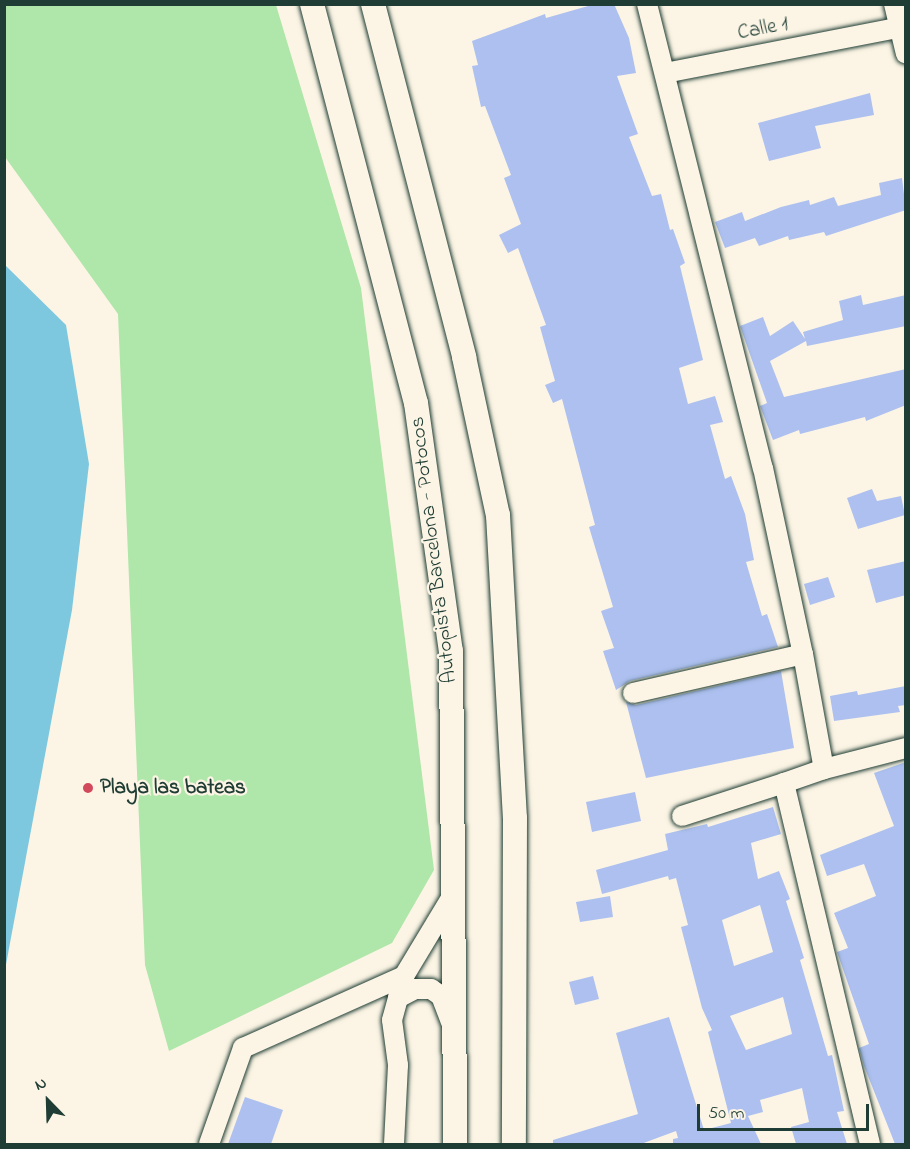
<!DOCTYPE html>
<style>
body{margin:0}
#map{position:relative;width:910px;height:1149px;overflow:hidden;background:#fcf5e5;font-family:"Indie Flower",sans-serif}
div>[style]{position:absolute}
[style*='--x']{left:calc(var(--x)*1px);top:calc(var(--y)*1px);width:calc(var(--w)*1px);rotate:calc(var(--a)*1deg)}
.green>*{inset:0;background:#afe6a9}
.water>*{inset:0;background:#7ec8df}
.building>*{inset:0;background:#adc0ef}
.roads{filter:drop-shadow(0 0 2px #1f3d34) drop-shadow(0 0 2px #1f3d34)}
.minor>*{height:20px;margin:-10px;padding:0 10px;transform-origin:10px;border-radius:10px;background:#fcf5e5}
.tertiary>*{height:24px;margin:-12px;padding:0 12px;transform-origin:12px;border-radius:12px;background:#fcf5e5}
.dots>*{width:16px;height:16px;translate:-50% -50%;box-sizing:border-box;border:3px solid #fcf5e5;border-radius:50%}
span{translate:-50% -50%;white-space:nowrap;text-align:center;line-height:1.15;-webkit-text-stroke:4.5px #fcf5e5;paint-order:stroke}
.street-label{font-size:21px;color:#1f3d34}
.poi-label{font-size:21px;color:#1f3d34;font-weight:700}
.left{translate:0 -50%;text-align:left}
.frame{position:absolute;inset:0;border:6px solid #1f3d34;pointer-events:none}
.north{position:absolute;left:18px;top:1071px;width:60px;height:60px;-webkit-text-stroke:4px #fcf5e5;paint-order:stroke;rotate:337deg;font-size:16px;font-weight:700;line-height:24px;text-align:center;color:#1f3d34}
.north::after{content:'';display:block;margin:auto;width:21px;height:27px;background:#1f3d34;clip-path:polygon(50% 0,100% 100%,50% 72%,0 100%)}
.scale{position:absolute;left:697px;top:1104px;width:172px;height:27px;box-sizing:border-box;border:3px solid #1f3d34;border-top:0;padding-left:8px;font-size:18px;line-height:21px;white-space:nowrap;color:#1f3d34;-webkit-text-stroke:4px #fcf5e5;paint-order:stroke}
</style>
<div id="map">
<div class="green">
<i style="clip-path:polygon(4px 5px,276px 5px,361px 288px,434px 870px,392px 943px,169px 1051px,145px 965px,118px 314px,5px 157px)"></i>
</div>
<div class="water">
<i style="clip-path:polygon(5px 265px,66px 325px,89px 464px,72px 610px,5px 970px)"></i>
</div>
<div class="building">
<i style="clip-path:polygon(595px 4px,614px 4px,629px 38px,636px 73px,617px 76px,638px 134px,629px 137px,652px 196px,661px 194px,670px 230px,673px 229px,685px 263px,680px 266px,703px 360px,679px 368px,688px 404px,715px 396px,723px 422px,710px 425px,725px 479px,731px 476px,745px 514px,754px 560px,746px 562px,762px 616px,767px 614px,778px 647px,630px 681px,616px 690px,603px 651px,614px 648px,601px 611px,613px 607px,589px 527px,595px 525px,562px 399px,553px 403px,545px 385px,555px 381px,540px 327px,546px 325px,518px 248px,508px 253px,499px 235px,521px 224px,504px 178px,511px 175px,485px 106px,481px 107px,472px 66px,478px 65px,472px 41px,545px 14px,546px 18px)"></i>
<i style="clip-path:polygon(870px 93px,874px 115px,815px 126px,821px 148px,769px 161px,758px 123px)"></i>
<i style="clip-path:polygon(902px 178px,906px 210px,826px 236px,824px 232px,789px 240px,788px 236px,759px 246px,755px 238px,725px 248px,715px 222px,742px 212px,745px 221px,781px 207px,809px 200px,810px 205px,834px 197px,838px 206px,881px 195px,879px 183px)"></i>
<i style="clip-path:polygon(861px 295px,863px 305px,906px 295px,906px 326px,807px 346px,806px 341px,770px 361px,784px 397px,906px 369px,906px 405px,866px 421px,865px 417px,800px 434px,799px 430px,773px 440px,760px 406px,767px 403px,740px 326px,763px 317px,770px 336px,793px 321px,805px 339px,803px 332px,843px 320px,839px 301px)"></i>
<i style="clip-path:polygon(872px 489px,877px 501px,901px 496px,905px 515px,858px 529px,847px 498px)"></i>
<i style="clip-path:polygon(906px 561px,906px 595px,876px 603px,867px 570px)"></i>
<i style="clip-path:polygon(828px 577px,835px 597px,810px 605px,804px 584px)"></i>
<i style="clip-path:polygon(781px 671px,794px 748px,646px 778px,626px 702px,636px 705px)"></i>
<i style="clip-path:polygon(906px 686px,906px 705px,898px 706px,900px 712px,834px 721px,830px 696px,857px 691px,858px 695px)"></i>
<i style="clip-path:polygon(906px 762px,906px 1144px,895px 1144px,864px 1066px,859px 1048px,869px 1044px,837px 952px,848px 948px,834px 913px,876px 896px,864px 864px,827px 876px,820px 855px,894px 826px,874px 773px)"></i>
<i style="clip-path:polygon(635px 792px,641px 821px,592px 832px,586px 802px)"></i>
<i style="clip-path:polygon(evenodd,773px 807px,781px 834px,751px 843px,758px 879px,779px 871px,790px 899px,786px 901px,804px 958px,800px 960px,828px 1056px,832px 1055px,844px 1111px,837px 1112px,847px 1144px,796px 1144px,791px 1127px,809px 1122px,802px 1088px,760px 1100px,763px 1112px,748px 1116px,761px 1144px,673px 1144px,673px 1139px,678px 1138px,676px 1131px,641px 1144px,553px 1144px,553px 1140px,638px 1114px,616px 1033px,669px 1017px,704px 1130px,731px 1123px,708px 1032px,712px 1030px,702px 1008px,681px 927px,688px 925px,676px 878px,669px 880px,668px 876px,602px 894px,596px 870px,668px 850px,665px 834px,707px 824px,708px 827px,773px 807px,760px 905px,773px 952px,734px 966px,722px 920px,760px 905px,773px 807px,783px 997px,792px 1034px,746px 1050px,730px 1016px,783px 997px)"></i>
<i style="clip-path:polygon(610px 896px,613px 917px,580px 922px,576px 902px)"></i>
<i style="clip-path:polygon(593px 976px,599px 999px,575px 1005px,569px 982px)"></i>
<i style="clip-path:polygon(245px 1097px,283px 1110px,271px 1144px,228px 1144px)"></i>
</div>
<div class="roads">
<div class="minor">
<i style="--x:647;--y:4;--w:478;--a:76"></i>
<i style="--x:763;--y:468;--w:190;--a:77.9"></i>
<i style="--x:803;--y:654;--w:117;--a:79.7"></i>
<i style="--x:824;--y:769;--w:42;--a:160.7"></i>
<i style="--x:784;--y:783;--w:371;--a:76.6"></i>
<i style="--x:894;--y:4;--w:51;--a:76.5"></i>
<i style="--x:665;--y:73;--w:246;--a:-11"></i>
<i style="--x:633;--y:693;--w:174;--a:-12.9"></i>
<i style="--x:824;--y:769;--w:85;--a:-14.4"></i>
<i style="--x:682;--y:816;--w:107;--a:-17.9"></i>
<i style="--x:398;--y:998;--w:19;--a:-28"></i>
<i style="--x:415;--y:989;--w:16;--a:0"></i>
<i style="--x:431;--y:989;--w:12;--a:35"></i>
<i style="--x:441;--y:996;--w:28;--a:69"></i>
<i style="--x:209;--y:1144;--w:102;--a:-70.5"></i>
<i style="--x:243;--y:1048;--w:176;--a:-24.1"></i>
<i style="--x:404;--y:976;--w:97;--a:-58.9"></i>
<i style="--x:394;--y:1144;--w:79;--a:-87.1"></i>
<i style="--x:398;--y:1065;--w:45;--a:-97.6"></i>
<i style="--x:392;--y:1020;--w:46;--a:-74.7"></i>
</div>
<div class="tertiary">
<i style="--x:312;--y:4;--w:412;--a:75.4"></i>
<i style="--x:416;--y:403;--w:250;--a:82"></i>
<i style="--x:451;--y:651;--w:493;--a:89.5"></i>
<i style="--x:373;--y:4;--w:365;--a:75.5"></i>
<i style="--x:464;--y:357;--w:162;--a:77.9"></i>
<i style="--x:498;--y:515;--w:303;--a:86.8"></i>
<i style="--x:515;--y:818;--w:326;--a:90.2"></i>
</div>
</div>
<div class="dots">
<i style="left:88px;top:788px;background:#d1495b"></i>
</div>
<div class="street-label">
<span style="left:763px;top:29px;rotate:-11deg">Calle 1</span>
<span style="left:434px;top:550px;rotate:-97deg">Autopista Barcelona - Potocos</span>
</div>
<div class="poi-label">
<span class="left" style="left:100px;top:788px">Playa las bateas</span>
</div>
<div class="frame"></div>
<div class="north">N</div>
<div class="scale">50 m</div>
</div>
